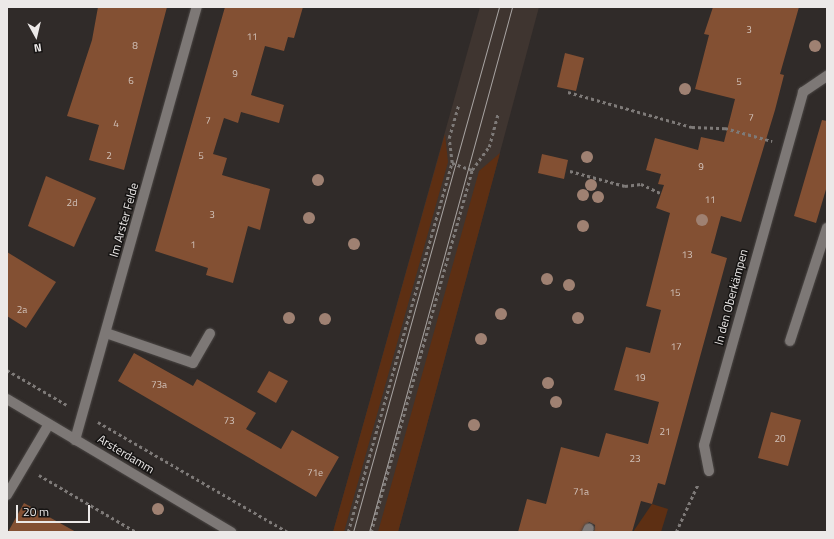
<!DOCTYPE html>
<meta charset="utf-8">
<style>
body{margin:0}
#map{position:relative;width:834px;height:539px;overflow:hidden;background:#302b29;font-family:"Titillium Web",sans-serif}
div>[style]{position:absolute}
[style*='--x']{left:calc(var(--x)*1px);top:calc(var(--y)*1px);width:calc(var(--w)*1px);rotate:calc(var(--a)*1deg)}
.built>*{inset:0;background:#3f3530}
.green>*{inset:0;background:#5d2f13}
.building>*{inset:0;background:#835033}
.path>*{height:2.5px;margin-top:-1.25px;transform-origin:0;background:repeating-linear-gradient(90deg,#7e7a78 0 3px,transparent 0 6px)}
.roads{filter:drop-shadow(0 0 1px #4b4745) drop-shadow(0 0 1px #4b4745)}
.minor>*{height:10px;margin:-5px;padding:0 5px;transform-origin:5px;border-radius:5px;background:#7d7876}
.tram>*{height:1px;margin:-0.5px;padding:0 0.5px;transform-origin:0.5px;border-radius:0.5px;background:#a8a4a2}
.trees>*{width:12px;height:12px;margin:-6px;border-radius:50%;background:#9f8172}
span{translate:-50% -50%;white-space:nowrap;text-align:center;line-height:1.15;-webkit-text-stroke:3px #161413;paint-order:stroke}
.number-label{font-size:10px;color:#d2c3bb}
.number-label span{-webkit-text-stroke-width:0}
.street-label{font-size:12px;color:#ece9e8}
.frame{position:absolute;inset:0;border:8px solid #ece9e8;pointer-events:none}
.north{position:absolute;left:16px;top:16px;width:40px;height:40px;-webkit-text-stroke:3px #161413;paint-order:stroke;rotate:172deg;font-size:11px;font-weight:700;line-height:16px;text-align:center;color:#ece9e8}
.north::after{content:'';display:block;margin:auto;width:14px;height:18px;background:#ece9e8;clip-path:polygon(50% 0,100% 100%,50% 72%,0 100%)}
.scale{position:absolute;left:16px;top:505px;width:74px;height:18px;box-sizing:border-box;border:2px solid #ece9e8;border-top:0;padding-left:5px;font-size:12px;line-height:14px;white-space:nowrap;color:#ece9e8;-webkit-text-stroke:3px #161413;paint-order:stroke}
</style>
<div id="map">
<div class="built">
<i style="clip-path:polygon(480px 7px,539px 7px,398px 532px,333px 532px)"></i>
</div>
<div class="green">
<i style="clip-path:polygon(445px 134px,448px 162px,344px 532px,333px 532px)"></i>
<i style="clip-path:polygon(500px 153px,398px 532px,378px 532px,479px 171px)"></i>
<i style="clip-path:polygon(652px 504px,668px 509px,661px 532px,633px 532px)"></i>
</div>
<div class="building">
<i style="clip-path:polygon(98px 7px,167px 7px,124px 170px,89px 160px,99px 125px,67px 116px,92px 40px)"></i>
<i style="clip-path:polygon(225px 7px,303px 7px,294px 38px,288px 37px,284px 51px,265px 46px,251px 95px,284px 105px,279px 123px,241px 112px,238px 123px,224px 118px,213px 154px,227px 158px,222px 175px,270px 189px,260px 230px,248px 226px,233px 283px,206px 275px,208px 268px,155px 251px)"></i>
<i style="clip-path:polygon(713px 7px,799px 7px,780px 74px,784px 75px,775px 110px,741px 222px,721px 216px,711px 253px,727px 258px,665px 485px,658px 483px,652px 504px,641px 501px,632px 532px,594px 532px,595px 525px,589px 522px,581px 532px,518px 532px,527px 499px,546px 504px,561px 447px,599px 457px,606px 433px,648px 444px,659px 402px,614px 390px,626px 347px,650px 353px,661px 310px,646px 306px,670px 213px,656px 208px,664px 185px,658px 184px,661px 174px,646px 170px,655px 138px,698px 150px,701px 137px,724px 142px,735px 99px,695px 89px,709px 35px,704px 34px)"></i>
<i style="clip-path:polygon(565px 53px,584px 58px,576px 91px,557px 87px)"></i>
<i style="clip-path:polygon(822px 120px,827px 121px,827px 186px,816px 223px,794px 216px)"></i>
<i style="clip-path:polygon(542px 154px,568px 160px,564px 179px,538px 173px)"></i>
<i style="clip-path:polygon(46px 176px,96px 198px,74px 247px,28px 226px)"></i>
<i style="clip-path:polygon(7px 252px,56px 282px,26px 328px,7px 316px)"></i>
<i style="clip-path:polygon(134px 353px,193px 386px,197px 379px,256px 413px,246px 429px,281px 449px,292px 430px,339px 457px,316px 497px,118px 381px)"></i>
<i style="clip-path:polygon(269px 371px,288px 381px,276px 403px,257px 392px)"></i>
<i style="clip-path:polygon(771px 412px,801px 420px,788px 466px,758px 458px)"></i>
<i style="clip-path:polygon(24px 503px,76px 532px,8px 532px)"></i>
</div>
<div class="path">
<i style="--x:568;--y:92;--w:129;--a:15.8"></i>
<i style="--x:692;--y:127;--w:33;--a:2"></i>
<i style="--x:725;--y:128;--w:49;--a:15.5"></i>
<i style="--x:452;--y:163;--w:21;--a:19"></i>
<i style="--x:570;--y:171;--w:57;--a:15.3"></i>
<i style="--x:625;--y:186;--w:16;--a:-7"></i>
<i style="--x:641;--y:184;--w:21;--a:25"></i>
<i style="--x:7;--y:370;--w:69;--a:30.3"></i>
<i style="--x:98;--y:422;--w:220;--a:30.1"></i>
<i style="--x:39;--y:475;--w:113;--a:30.4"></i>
<i style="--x:348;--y:532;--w:383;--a:-74.3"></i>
<i style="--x:452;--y:163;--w:25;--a:-97"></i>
<i style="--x:449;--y:138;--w:35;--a:-74"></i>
<i style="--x:371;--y:532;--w:376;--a:-74.4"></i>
<i style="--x:472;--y:170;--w:29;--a:-54"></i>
<i style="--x:489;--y:147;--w:35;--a:-75"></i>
<i style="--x:676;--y:532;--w:53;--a:-65.4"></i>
</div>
<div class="roads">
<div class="minor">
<i style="--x:106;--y:333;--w:92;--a:19"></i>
<i style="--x:193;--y:363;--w:34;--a:-60"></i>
<i style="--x:790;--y:341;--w:119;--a:-71.9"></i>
<i style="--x:7;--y:399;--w:261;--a:30.7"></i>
<i style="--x:75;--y:440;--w:450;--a:-74.3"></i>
<i style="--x:709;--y:471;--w:26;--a:-101"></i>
<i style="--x:704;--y:445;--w:367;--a:-74.3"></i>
<i style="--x:803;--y:92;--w:29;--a:-34"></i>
<i style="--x:7;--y:495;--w:82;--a:-59.4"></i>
<i style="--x:587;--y:532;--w:4;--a:-63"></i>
</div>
</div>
<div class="tram">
<i style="--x:353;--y:532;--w:545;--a:-74.46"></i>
<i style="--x:369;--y:532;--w:544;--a:-74.76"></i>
</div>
<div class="trees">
<i style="left:815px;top:46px"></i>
<i style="left:685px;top:89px"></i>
<i style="left:587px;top:157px"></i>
<i style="left:318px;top:180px"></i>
<i style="left:591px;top:185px"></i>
<i style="left:583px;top:195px"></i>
<i style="left:598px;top:197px"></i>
<i style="left:309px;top:218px"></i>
<i style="left:702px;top:220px"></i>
<i style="left:583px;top:226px"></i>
<i style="left:354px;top:244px"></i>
<i style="left:547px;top:279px"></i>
<i style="left:569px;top:285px"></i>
<i style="left:501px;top:314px"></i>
<i style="left:289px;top:318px"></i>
<i style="left:578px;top:318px"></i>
<i style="left:325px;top:319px"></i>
<i style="left:481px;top:339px"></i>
<i style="left:548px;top:383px"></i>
<i style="left:556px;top:402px"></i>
<i style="left:474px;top:425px"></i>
<i style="left:158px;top:509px"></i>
</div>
<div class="number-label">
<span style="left:749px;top:30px">3</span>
<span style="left:252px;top:37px">11</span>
<span style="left:135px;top:46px">8</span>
<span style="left:235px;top:74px">9</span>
<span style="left:131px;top:81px">6</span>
<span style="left:739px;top:82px">5</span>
<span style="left:751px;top:118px">7</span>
<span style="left:208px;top:121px">7</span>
<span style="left:116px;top:124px">4</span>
<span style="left:109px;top:156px">2</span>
<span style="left:201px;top:156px">5</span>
<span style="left:701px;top:167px">9</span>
<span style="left:710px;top:200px">11</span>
<span style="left:72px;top:203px">2d</span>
<span style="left:212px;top:215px">3</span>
<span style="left:193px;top:245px">1</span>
<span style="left:687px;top:255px">13</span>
<span style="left:675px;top:293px">15</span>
<span style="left:22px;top:310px">2a</span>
<span style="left:676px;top:347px">17</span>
<span style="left:640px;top:378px">19</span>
<span style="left:159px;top:385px">73a</span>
<span style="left:229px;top:421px">73</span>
<span style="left:665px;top:432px">21</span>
<span style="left:780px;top:439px">20</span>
<span style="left:635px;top:459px">23</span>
<span style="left:315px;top:473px">71e</span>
<span style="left:581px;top:492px">71a</span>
</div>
<div class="street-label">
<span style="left:124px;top:220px;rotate:-74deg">Im Arster Felde</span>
<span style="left:731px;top:297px;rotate:-75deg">In den Oberkämpen</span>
<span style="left:126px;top:454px;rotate:31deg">Arsterdamm</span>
</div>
<div class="frame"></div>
<div class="north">N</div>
<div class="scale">20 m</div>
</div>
